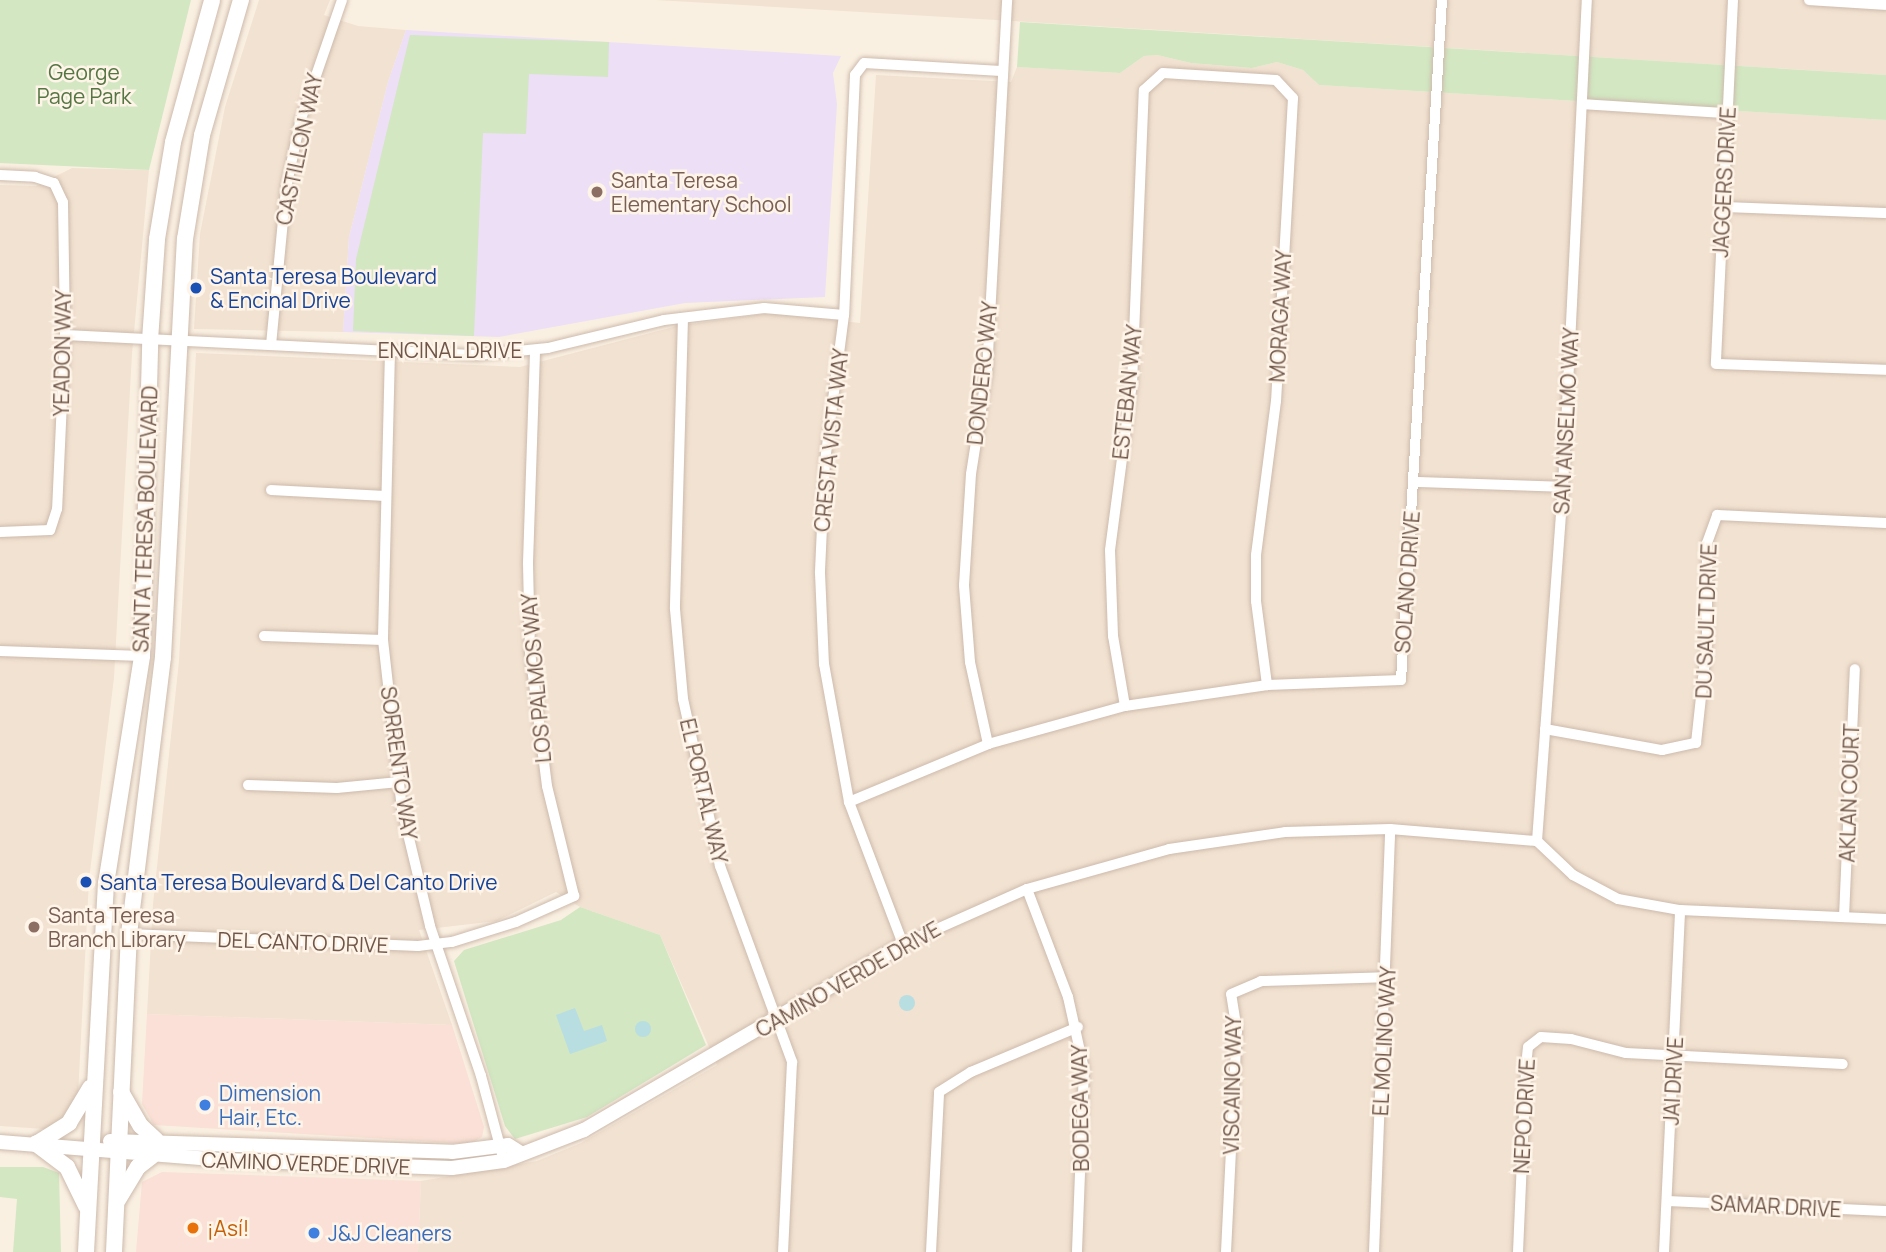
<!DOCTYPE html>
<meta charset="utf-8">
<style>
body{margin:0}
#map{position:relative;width:1886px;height:1252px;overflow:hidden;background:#faf0e2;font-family:Manrope,sans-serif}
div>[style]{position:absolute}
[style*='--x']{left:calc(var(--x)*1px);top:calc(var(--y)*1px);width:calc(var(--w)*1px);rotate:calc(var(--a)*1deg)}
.residential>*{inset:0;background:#f2e2d1}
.commercial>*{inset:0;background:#fae0d6}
.education>*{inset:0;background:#eddff6}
.green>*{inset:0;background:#d2e7c2}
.water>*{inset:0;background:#b8dee2}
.round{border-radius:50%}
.roads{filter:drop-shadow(0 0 2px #cdbaac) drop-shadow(0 0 2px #cdbaac)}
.minor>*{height:10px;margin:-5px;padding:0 5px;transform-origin:5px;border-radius:5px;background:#fff}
.tertiary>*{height:14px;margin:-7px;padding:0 7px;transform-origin:7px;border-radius:7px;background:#fff}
.secondary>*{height:16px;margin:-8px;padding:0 8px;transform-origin:8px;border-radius:8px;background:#fff}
.dots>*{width:19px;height:19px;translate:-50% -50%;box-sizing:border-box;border:4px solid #fef4e8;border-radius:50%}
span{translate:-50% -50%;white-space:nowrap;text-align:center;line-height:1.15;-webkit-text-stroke:5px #fef4e8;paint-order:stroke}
.park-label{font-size:21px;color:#547643}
.street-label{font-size:21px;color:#70564a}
.education-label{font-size:21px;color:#785e54}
.left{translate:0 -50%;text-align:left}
.transit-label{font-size:21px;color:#164399}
.shop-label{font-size:21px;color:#366cbe}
.food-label{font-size:21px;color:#c56008}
</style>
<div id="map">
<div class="residential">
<i style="clip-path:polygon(259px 0,330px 0,324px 15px,358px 26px,406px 30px,388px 82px,349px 237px,343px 332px,194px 329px,200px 234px,225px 107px)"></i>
<i style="clip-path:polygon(656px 0,1886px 0,1886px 75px,996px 20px)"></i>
<i style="clip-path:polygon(1157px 55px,1191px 63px,1252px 68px,1277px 62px,1303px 70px,1319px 85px,1886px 120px,1886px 1252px,418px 1252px,421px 1181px,537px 1161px,581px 1143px,717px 1065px,660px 935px,580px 907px,556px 892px,497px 921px,419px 930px,452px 1025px,147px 1014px,153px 904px,179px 661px,196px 353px,520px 367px,677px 326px,772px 313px,860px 323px,876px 75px,1011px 82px,1017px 67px,1120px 73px,1144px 56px)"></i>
<i style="clip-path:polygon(72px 168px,149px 170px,132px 354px,114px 678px,89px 880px,78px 1096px,67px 1116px,45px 1129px,0 1126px,0 185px,36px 186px)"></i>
</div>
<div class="commercial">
<i style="clip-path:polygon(147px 1014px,452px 1025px,484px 1127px,482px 1137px,469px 1144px,154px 1125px,142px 1104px)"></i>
<i style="clip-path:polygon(162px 1172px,421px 1181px,418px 1252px,136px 1252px,142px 1182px)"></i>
</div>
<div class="education">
<i style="clip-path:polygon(406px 30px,841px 56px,833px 73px,837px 104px,825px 297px,685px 303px,499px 337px,343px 332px,349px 237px,388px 82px)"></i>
</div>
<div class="green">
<i style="clip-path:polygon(0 0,191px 0,149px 170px,0 163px)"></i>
<i style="clip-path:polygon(1020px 22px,1886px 75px,1886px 120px,1319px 85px,1303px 70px,1277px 62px,1252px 68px,1191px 63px,1157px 55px,1144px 56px,1120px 73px,1017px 67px)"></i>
<i style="clip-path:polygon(410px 35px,609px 42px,608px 77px,529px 74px,526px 134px,483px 133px,474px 336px,353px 331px,356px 259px)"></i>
<i style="clip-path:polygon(580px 907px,660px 935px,706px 1045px,587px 1117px,515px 1139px,505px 1126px,454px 961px,464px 950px,561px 920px)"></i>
<i style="clip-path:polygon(0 1167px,43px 1167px,59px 1173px,61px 1252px,13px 1252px,17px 1199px,0 1197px)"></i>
</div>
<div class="water">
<i class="round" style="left:899px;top:995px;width:16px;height:16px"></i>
<i style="clip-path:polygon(575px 1008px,584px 1031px,602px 1025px,607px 1041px,570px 1054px,556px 1015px)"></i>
<i class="round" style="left:635px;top:1021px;width:16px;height:16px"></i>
</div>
<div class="roads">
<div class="minor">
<i style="--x:1733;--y:0;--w:364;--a:92.7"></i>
<i style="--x:1716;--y:364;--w:170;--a:2"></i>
<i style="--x:1809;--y:0;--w:77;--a:3.7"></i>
<i style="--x:1001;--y:71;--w:137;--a:-176.7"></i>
<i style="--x:864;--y:63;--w:15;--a:127"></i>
<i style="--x:855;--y:75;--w:240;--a:92.6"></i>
<i style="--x:844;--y:315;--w:147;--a:97.4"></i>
<i style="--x:825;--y:461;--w:112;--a:92.6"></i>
<i style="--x:820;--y:573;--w:91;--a:87.5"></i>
<i style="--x:824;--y:664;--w:140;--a:79.7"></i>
<i style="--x:849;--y:802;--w:152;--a:69.2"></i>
<i style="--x:903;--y:944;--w:136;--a:-23.9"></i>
<i style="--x:1027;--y:889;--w:148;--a:-15.7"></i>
<i style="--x:1169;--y:849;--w:117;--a:-8.3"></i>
<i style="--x:1285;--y:832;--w:105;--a:-1.6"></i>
<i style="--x:1390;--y:829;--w:147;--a:4.7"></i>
<i style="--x:1537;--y:841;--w:50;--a:43.4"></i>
<i style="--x:1573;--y:875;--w:51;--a:28.1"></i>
<i style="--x:1618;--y:899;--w:63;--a:10.1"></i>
<i style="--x:1680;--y:910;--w:206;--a:2.5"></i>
<i style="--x:1582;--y:104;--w:145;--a:3.6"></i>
<i style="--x:0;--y:175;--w:35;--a:3"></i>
<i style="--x:35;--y:177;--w:20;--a:18"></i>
<i style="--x:54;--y:183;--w:21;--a:65"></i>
<i style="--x:63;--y:202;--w:133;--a:89.1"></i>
<i style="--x:65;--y:335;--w:174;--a:92.6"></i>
<i style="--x:57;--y:509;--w:22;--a:108"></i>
<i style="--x:50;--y:530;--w:50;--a:177.7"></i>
<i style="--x:1723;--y:207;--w:163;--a:2.1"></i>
<i style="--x:683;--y:318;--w:291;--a:91.6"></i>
<i style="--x:675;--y:609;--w:90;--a:84.9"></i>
<i style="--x:683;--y:699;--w:171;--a:77.5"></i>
<i style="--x:720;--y:866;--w:209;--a:69.8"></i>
<i style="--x:792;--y:1062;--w:190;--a:92.7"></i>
<i style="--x:65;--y:335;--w:413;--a:2.8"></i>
<i style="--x:478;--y:355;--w:70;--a:-5.7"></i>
<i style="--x:548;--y:348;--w:119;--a:-13.6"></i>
<i style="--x:664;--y:320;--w:101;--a:-6.8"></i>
<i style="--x:764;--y:308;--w:80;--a:5"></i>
<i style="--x:271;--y:345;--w:158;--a:-84.5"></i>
<i style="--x:286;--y:188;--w:67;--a:-78"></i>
<i style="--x:300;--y:122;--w:129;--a:-71"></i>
<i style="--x:390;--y:351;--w:289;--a:91.4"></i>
<i style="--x:383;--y:640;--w:170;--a:83.6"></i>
<i style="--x:402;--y:809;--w:120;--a:76.5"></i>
<i style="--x:430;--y:926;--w:158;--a:71.2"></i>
<i style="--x:481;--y:1076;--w:88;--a:74.9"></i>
<i style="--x:1416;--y:482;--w:147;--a:1.9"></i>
<i style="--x:271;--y:490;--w:114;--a:3"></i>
<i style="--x:264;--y:636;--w:119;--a:1.9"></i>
<i style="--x:0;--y:651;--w:142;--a:2"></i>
<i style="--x:1125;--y:706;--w:71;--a:-99.7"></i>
<i style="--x:1113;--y:636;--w:86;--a:-92"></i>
<i style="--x:1110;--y:550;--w:167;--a:-82.5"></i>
<i style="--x:1132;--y:384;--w:294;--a:-87.7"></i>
<i style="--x:1144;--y:90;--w:25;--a:-42"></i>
<i style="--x:1163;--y:73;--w:113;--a:3.5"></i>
<i style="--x:1276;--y:80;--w:25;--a:47"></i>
<i style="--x:1293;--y:98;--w:303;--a:93.2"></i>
<i style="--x:1276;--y:401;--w:155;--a:97.4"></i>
<i style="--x:1256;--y:555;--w:46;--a:90"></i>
<i style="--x:1256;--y:601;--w:85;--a:82.5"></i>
<i style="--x:1545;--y:729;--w:119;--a:10.2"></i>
<i style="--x:1662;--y:750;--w:35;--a:-12"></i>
<i style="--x:1696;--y:743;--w:102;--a:-83.8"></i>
<i style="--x:1707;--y:642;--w:99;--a:-90"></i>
<i style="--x:1707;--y:543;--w:30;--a:-70"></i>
<i style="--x:1717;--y:515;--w:169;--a:2.7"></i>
<i style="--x:988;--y:744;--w:84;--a:-102.4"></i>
<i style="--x:970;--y:662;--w:77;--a:-94.5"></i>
<i style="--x:964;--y:585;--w:111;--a:-86.4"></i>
<i style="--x:971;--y:474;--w:103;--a:-81.1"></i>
<i style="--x:987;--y:372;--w:373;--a:-86.9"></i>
<i style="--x:248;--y:785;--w:89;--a:1.9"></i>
<i style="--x:337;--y:788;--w:62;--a:-5.5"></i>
<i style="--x:849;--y:802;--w:151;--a:-22.6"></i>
<i style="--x:988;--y:744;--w:142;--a:-15.5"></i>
<i style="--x:1125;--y:706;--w:144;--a:-8.4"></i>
<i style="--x:1267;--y:685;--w:134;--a:-2.1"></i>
<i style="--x:1401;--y:680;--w:681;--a:-86.55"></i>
<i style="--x:1537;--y:841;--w:355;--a:-85.8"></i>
<i style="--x:1563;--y:487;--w:488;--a:-87.2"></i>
<i style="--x:1027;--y:889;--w:116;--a:69.2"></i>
<i style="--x:1068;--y:997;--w:74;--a:77.5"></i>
<i style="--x:1084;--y:1069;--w:183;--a:92.2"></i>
<i style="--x:1844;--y:917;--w:248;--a:-87.5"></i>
<i style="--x:129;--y:934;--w:289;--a:2.4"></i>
<i style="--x:418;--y:946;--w:34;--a:-7"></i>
<i style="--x:452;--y:942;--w:67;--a:-17.4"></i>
<i style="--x:516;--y:922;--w:64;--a:-24.1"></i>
<i style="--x:574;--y:896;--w:113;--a:-103.8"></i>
<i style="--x:547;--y:786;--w:135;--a:-97.2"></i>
<i style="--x:530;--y:652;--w:89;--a:-91.3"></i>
<i style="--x:528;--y:563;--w:213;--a:-88.1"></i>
<i style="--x:1667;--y:1201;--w:219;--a:2.6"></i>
<i style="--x:931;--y:1252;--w:160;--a:-87.1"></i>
<i style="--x:939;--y:1092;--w:38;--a:-32"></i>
<i style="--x:971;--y:1072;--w:116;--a:-22.8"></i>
<i style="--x:1226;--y:1252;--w:221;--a:-87.2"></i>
<i style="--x:1237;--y:1031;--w:37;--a:-99"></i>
<i style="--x:1231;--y:994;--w:33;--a:-23"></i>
<i style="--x:1261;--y:981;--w:126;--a:-1.8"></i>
<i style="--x:1374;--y:1252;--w:423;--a:-87.8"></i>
<i style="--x:1518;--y:1252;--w:186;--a:-87.5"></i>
<i style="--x:1526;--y:1066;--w:19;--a:-84"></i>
<i style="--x:1528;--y:1047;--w:16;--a:-38"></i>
<i style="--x:1541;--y:1037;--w:30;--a:4"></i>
<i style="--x:1571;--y:1039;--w:57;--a:14.3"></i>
<i style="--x:1626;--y:1053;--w:217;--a:2.9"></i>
<i style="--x:1664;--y:1252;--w:342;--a:-87.3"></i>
</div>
<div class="tertiary">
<i style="--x:110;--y:1141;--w:342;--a:1.8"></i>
<i style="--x:452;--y:1152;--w:56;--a:-7.1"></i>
<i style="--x:508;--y:1145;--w:13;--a:32"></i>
<i style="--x:0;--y:1142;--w:226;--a:4.6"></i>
<i style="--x:225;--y:1160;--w:227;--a:2"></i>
<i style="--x:452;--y:1168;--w:52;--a:-7.7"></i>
<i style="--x:504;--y:1161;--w:86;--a:-21.2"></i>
<i style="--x:584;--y:1130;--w:369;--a:-30.2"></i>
</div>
<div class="secondary">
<i style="--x:121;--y:1092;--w:39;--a:60"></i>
<i style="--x:141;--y:1126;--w:21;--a:43"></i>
<i style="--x:118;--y:1200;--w:39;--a:-59"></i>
<i style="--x:138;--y:1167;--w:18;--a:-38"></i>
<i style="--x:86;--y:1206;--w:43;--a:-116"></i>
<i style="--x:67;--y:1167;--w:39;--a:-143"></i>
<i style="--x:36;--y:1144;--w:39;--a:-32"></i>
<i style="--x:69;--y:1123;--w:41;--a:-59"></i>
<i style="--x:86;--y:1252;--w:369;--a:-86.9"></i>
<i style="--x:106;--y:884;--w:231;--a:-81"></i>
<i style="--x:142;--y:656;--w:316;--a:-88.5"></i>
<i style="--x:150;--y:340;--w:101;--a:-86"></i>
<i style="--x:157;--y:239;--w:98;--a:-80.6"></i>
<i style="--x:173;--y:142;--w:147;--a:-74.6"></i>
<i style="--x:114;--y:1252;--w:318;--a:-87.3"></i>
<i style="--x:129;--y:934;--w:279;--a:-83"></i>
<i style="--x:163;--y:657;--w:419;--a:-87"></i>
<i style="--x:185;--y:239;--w:105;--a:-80.7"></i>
<i style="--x:202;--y:135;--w:141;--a:-73.9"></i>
</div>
</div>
<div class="dots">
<i style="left:597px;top:192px;background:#8d6e63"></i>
<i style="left:196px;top:288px;background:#1a4fb4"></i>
<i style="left:86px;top:882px;background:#1a4fb4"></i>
<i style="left:34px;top:927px;background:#8d6e63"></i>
<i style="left:205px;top:1105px;background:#3f7fe0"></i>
<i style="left:193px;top:1228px;background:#e8710a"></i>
<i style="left:314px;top:1233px;background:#3f7fe0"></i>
</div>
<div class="park-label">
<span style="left:84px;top:84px">George<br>Page Park</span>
</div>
<div class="street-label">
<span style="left:299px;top:149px;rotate:-78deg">CASTILLON WAY</span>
<span style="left:1724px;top:182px;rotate:-87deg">JAGGERS DRIVE</span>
<span style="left:1280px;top:316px;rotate:-87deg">MORAGA WAY</span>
<span style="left:450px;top:350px">ENCINAL DRIVE</span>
<span style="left:62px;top:353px;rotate:-89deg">YEADON WAY</span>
<span style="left:982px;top:373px;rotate:-84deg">DONDERO WAY</span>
<span style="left:1127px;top:392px;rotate:-84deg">ESTEBAN WAY</span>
<span style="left:1566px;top:421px;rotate:-87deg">SAN ANSELMO WAY</span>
<span style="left:831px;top:440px;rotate:-84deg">CRESTA VISTA WAY</span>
<span style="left:145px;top:519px;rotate:-88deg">SANTA TERESA BOULEVARD</span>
<span style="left:1407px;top:582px;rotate:-86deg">SOLANO DRIVE</span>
<span style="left:1706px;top:621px;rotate:-88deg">DU SAULT DRIVE</span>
<span style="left:536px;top:678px;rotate:-95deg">LOS PALMOS WAY</span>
<span style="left:399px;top:763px;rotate:82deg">SORRENTO WAY</span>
<span style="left:704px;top:791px;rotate:77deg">EL PORTAL WAY</span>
<span style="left:1849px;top:793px;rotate:-88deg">AKLAN COURT</span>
<span style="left:303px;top:942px;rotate:2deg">DEL CANTO DRIVE</span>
<span style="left:848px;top:979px;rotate:-30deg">CAMINO VERDE DRIVE</span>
<span style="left:1384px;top:1041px;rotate:-87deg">EL MOLINO WAY</span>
<span style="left:1673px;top:1081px;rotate:-87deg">JAI DRIVE</span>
<span style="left:1232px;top:1085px;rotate:-89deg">VISCAINO WAY</span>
<span style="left:1080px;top:1108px;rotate:-91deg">BODEGA WAY</span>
<span style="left:1524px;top:1116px;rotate:-87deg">NEPO DRIVE</span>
<span style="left:306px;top:1163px;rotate:2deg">CAMINO VERDE DRIVE</span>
<span style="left:1776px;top:1206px;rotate:3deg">SAMAR DRIVE</span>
</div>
<div class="education-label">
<span class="left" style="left:611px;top:192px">Santa Teresa<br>Elementary School</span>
<span class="left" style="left:48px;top:927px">Santa Teresa<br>Branch Library</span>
</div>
<div class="transit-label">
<span class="left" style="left:210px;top:288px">Santa Teresa Boulevard<br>&amp; Encinal Drive</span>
<span class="left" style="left:100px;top:882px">Santa Teresa Boulevard &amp; Del Canto Drive</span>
</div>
<div class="shop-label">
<span class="left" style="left:219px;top:1105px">Dimension<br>Hair, Etc.</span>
<span class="left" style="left:328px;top:1233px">J&amp;J Cleaners</span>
</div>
<div class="food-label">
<span class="left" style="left:207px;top:1228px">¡Así!</span>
</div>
</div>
